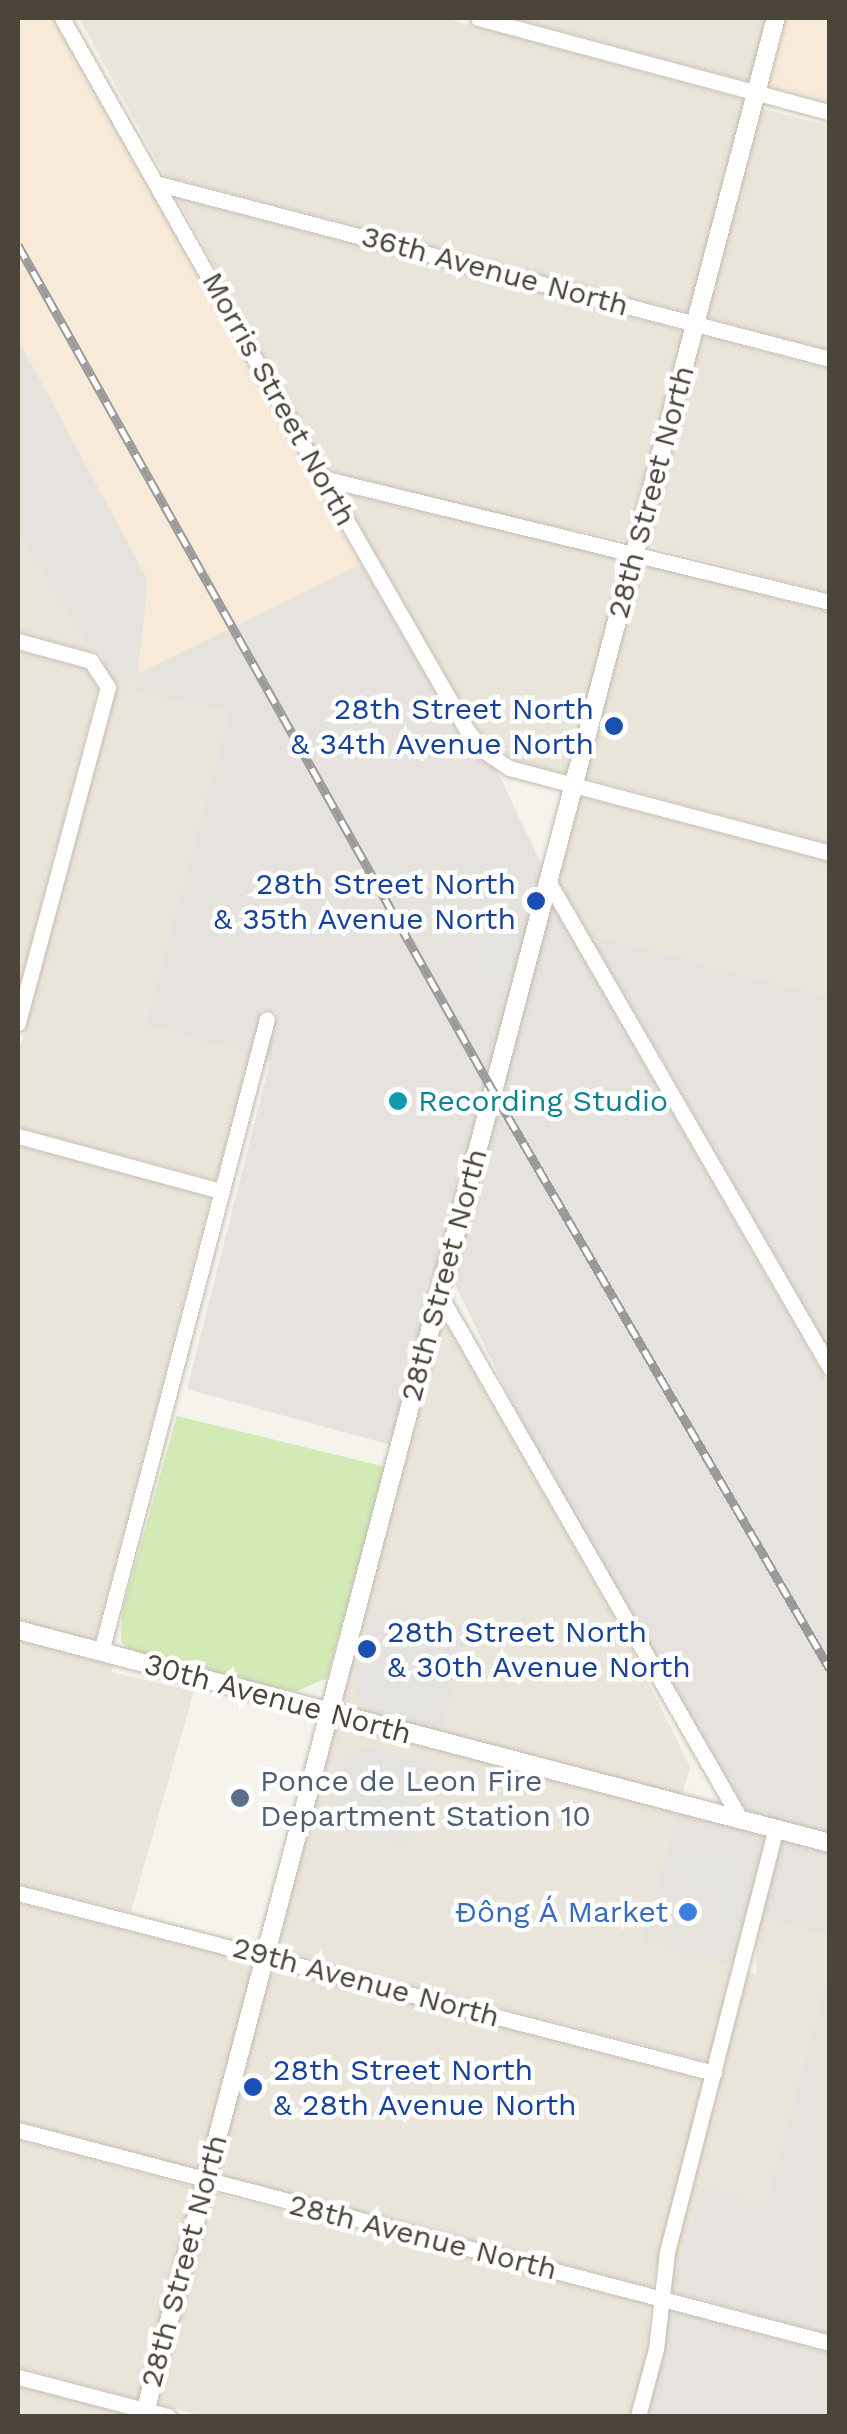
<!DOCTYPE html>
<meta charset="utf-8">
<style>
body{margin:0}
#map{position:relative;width:847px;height:2434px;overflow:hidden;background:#f6f3ec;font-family:"Work Sans",sans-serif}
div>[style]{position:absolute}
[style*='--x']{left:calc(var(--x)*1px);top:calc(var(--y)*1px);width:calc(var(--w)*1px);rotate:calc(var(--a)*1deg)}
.residential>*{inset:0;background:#eae5da}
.commercial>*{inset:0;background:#f7ead8}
.industrial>*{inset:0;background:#e6e2dd}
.green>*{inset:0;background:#d2eab5}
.parking>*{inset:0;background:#e5e3e0}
.roads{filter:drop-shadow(0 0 2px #c2bbae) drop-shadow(0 0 2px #c2bbae)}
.minor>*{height:15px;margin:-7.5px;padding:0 7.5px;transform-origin:7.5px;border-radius:7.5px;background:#fff}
.tertiary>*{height:18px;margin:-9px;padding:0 9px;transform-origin:9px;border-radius:9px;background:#fff}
.rail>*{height:9px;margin-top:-4.5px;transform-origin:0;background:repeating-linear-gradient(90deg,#fff 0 15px,#9a9a9a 0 30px);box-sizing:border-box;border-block:2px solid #9a9a9a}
.dots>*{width:28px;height:28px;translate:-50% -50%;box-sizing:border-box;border:5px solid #fff;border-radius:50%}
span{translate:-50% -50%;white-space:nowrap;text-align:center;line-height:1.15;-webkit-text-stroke:9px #fff;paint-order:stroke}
.street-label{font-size:30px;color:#4b4439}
.transit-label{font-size:30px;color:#164399}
.right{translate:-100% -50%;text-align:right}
.left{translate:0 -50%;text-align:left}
.culture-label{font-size:30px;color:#0d838f}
.service-label{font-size:30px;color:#4e5e75}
.shop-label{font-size:30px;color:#366cbe}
.frame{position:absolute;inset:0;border:20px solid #4b4439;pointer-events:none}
</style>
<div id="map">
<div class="residential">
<i style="clip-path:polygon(79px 18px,444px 18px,746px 100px,689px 313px,165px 176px)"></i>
<i style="clip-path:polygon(514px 18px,768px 18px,751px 82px)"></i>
<i style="clip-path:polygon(762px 104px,763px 109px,829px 126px,829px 350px,705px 317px)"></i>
<i style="clip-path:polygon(177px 198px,685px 331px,629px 541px,529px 521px,327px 470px)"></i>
<i style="clip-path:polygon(701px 335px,829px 369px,829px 593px,645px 545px)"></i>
<i style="clip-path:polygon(340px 492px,624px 559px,568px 774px,513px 760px,475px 726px)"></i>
<i style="clip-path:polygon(18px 534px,92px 650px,90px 651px,18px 632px)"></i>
<i style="clip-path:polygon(640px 563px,829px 612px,829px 843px,584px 778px)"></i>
<i style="clip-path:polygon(18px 651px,86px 669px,98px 689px,18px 992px)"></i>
<i style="clip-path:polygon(108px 672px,138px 675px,134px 692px,229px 712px,145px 1025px,249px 1055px,216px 1180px,18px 1127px,18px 1055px,115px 689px)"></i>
<i style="clip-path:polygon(579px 796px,829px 862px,829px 997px,588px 933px,557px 879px)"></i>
<i style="clip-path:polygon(18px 1146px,211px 1197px,95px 1641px,18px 1621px)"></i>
<i style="clip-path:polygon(442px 1317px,631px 1647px,690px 1767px,682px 1795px,339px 1705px)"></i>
<i style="clip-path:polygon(18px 1640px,112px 1665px,111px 1672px,194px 1691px,131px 1912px,18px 1884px)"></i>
<i style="clip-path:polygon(334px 1723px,677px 1813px,641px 1940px,732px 1967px,709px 2062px,275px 1949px)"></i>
<i style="clip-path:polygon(18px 1903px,254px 1963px,199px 2170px,18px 2121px)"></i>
<i style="clip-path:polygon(761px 1916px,829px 1937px,829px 1970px,766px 2205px,704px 2185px,670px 2291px,675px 2254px,747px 1972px,757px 1974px,755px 1940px)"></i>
<i style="clip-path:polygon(270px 1966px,704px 2080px,652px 2287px,215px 2174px)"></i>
<i style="clip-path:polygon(18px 2140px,195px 2187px,140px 2400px,18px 2367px)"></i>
<i style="clip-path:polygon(211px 2192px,650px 2305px,648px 2348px,630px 2416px,204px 2416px,156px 2404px)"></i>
<i style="clip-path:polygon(18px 2386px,132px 2416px,18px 2416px)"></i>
</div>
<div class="commercial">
<i style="clip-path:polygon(18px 18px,53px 18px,154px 192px,312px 485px,361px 564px,138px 675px,148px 580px,18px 339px)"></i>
<i style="clip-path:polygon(784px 18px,829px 18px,829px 102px,767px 86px)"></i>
</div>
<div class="industrial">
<i style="clip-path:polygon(18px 339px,148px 580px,138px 674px,361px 564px,461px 737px,497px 771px,543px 868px,391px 1445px,187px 1389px,270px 1062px,265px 1060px,277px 1013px,262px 1009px,249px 1055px,145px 1025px,229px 712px,134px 692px,138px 675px,108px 672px,101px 654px,92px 650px,18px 534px)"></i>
<i style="clip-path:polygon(551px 903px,829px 1385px,829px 1834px,746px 1812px,522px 1423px,452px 1278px)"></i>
<i style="clip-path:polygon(588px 933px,829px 997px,829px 1350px,664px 1062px)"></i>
<i style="clip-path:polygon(677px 1813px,766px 1836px,732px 1967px,641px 1941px)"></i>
<i style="clip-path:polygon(782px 1840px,829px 1853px,829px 1937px,761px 1916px)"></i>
<i style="clip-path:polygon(829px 1970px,829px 2334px,670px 2291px,704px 2184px,766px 2204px)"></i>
<i style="clip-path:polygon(666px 2309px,829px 2353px,829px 2416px,647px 2416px,664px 2351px)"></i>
</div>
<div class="green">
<i style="clip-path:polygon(177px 1416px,386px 1467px,327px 1678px,297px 1691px,272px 1687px,133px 1652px,121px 1642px,122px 1612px)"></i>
</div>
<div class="parking">
<i style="clip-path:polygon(527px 898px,499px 1006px,457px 936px)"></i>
<i style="clip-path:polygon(391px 1608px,470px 1630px,440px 1734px,384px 1717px,357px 1697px,355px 1678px,371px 1612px,387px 1626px)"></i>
<i style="clip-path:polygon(370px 1746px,428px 1764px,407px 1847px,330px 1827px,348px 1756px)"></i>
<i style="clip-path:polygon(673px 1846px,749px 1858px,734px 1924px,715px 1919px,722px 1891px,665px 1876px)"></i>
</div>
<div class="roads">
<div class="minor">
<i style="--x:62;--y:18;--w:528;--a:60.52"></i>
<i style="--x:322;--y:478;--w:293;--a:60.1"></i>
<i style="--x:468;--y:732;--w:28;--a:48"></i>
<i style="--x:487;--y:753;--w:27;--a:34"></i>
<i style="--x:509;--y:768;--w:332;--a:14.8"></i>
<i style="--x:478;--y:18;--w:364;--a:15"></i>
<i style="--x:159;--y:184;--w:693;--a:14.62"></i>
<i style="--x:322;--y:478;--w:523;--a:13.72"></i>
<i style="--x:18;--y:641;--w:76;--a:15.3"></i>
<i style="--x:91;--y:661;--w:31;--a:57"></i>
<i style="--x:108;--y:687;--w:348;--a:105"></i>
<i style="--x:548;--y:881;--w:563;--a:59.93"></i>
<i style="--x:18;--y:1136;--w:210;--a:15.2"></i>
<i style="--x:439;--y:1294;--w:607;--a:60.14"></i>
<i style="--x:101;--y:1652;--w:654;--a:-75.31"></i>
<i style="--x:18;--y:1893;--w:719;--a:14.5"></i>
<i style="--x:18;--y:2130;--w:839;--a:14.7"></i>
<i style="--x:18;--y:2377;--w:155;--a:14.6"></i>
<i style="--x:638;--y:2416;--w:69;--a:-75"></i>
<i style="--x:656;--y:2349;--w:98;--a:-83.5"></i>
<i style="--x:667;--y:2252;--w:437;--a:-75.6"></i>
</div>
<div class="tertiary">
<i style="--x:18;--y:1630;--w:839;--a:14.7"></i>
<i style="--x:144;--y:2416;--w:2480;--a:-75.24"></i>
</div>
</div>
<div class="rail">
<i style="--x:18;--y:245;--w:970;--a:60.69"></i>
<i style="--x:493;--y:1091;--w:669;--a:59.76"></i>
</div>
<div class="dots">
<i style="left:614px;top:726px;background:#1a4fb4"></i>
<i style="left:536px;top:901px;background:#1a4fb4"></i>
<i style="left:398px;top:1101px;background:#0f9aa8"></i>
<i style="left:367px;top:1649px;background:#1a4fb4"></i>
<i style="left:240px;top:1798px;background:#5c6f8a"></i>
<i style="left:688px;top:1912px;background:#3f7fe0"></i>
<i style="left:253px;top:2087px;background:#1a4fb4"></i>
</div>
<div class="street-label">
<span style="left:495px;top:271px;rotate:15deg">36th Avenue North</span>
<span style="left:279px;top:399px;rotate:61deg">Morris Street North</span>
<span style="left:651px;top:492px;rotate:-75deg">28th Street North</span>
<span style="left:444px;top:1275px;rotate:-75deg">28th Street North</span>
<span style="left:278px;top:1699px;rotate:15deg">30th Avenue North</span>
<span style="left:366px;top:1982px;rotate:15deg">29th Avenue North</span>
<span style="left:423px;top:2237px;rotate:14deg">28th Avenue North</span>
<span style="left:184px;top:2261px;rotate:-75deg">28th Street North</span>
</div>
<div class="transit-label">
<span class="right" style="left:594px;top:726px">28th Street North<br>&amp; 34th Avenue North</span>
<span class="right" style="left:516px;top:901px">28th Street North<br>&amp; 35th Avenue North</span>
<span class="left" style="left:387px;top:1649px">28th Street North<br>&amp; 30th Avenue North</span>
<span class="left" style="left:273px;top:2087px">28th Street North<br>&amp; 28th Avenue North</span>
</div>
<div class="culture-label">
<span class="left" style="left:418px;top:1101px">Recording Studio</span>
</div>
<div class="service-label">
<span class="left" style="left:260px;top:1798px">Ponce de Leon Fire<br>Department Station 10</span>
</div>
<div class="shop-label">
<span class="right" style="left:668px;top:1912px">Đông Á Market</span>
</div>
<div class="frame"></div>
</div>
